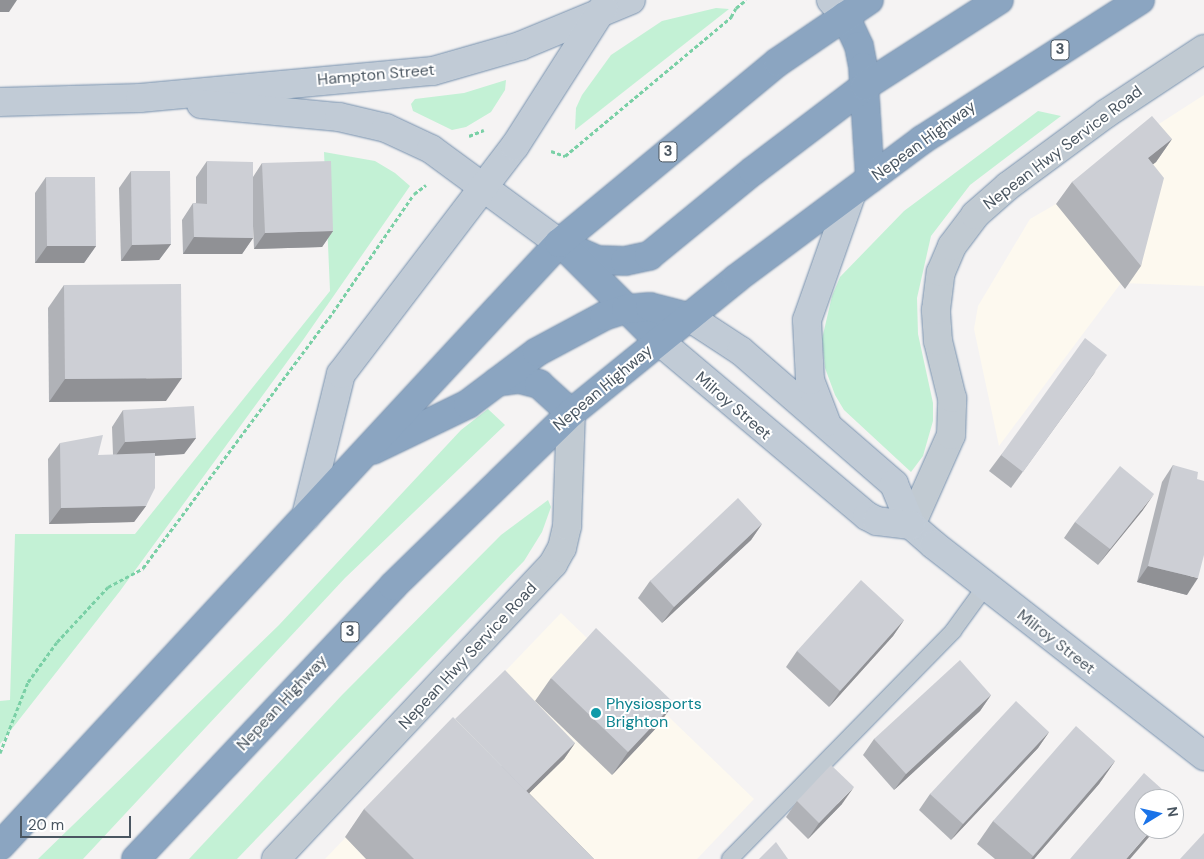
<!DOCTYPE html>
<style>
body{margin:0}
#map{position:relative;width:1204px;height:859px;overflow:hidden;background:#f5f3f3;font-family:"DM Sans",sans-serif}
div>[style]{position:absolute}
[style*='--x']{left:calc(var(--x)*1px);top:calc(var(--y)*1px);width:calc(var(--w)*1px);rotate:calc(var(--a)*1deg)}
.commercial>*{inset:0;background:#fdf9ef}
.green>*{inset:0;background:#c3f1d5}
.path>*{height:3px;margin-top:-1.5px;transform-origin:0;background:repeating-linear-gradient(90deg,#7ad0a6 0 4px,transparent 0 6.5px)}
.roads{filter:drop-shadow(0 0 1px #7690ad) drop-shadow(0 0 1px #7690ad)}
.lane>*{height:16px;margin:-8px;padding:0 8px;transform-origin:8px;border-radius:8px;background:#c1cad2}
.street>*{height:28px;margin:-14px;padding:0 14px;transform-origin:14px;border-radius:14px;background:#c1cad2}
.secondary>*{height:28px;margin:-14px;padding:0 14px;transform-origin:14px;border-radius:14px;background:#c1cbd6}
.highway>*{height:28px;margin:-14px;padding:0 14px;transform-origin:14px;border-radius:14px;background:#8ba5c1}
.wall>*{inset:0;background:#b0b2b7}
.shaded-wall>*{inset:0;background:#909195}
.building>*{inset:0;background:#cdcfd5}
.dots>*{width:14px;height:14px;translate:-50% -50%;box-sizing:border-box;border:2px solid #fff;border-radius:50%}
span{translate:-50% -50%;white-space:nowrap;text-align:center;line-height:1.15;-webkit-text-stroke:4px #fff;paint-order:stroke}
.shield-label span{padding:1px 4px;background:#fff;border:1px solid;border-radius:4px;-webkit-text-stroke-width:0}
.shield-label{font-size:15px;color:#4a5661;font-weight:700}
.street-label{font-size:16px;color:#4a5661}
.culture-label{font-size:16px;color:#0d838f}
.left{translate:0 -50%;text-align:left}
.north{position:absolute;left:1134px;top:789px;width:50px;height:50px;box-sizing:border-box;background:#fff;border:1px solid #b7bbc0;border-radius:50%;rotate:81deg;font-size:14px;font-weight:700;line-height:20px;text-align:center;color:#4a5661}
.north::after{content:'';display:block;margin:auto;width:18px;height:22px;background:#1a73e8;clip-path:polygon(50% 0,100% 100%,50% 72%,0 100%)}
.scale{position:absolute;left:20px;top:816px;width:111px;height:22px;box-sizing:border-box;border:2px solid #4a5661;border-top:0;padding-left:6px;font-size:15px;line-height:18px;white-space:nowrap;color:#4a5661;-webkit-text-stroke:4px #fff;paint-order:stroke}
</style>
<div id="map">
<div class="commercial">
<i style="clip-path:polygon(1204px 95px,1204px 286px,1121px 283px,999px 446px,974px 329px,978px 306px,1030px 219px,1056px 204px,1137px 138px)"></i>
<i style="clip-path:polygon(561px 613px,754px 799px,697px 859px,325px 859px)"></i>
</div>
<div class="green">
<i style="clip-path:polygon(716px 8px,729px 9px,575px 130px,576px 108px,582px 95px,611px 55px,662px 21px)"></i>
<i style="clip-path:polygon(506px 80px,505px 90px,491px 112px,466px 127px,452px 130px,413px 111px,411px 104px,415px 99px,464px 93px)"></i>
<i style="clip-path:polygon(1038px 111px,1061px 116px,970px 185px,931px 236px,917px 298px,918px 334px,933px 403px,933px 421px,923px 456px,911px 472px,844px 410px,835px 395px,825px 368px,822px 339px,832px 296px,840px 277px,904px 211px)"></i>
<i style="clip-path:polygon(324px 152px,375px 161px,395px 173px,410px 186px,303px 340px,120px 591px,0 744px,0 701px,10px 700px,15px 534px,135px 534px,330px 291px)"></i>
<i style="clip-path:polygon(488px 409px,505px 425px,345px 578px,83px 859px,38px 859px,279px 625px,461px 430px)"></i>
<i style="clip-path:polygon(548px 500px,551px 507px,542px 532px,524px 561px,237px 859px,189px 859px,342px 695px,501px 535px)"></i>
</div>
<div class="path">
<i style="--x:469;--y:136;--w:16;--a:-22"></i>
<i style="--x:551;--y:151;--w:15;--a:20"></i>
<i style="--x:565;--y:156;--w:217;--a:-39.9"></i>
<i style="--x:731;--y:17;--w:10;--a:-61"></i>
<i style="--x:736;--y:8;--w:13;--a:-39"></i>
<i style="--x:0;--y:753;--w:76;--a:-68.5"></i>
<i style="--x:28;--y:682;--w:49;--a:-54.1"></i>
<i style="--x:57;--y:642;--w:75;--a:-47.2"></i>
<i style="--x:108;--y:587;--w:40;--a:-28"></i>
<i style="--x:143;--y:568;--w:312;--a:-53.4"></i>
<i style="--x:329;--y:318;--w:150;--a:-55.6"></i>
<i style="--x:414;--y:194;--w:15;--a:-37"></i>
</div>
<div class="roads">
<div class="lane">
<i style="--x:730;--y:859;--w:319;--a:-45.6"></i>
<i style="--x:953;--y:631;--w:54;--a:-54"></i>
</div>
<div class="street">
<i style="--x:911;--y:525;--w:98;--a:-66"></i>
<i style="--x:951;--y:435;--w:37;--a:-88"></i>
<i style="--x:952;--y:398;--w:59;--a:-103.8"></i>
<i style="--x:938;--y:341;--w:31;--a:-94"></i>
<i style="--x:936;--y:310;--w:38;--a:-83"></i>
<i style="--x:941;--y:272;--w:28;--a:-67"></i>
<i style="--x:952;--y:246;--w:39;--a:-53"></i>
<i style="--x:975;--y:215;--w:44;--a:-41.3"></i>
<i style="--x:1008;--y:186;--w:123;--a:-36.4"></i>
<i style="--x:1107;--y:113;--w:116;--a:-33.4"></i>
<i style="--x:276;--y:859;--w:405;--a:-46.8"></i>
<i style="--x:553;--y:564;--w:18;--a:-61"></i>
<i style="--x:562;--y:548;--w:23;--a:-77"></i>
<i style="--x:567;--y:526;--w:113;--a:-88"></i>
</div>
<div class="secondary">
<i style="--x:831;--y:0;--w:21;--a:49"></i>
<i style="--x:0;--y:102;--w:140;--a:-1.6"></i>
<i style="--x:140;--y:98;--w:294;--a:-5.3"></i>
<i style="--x:433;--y:71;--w:91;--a:-16"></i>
<i style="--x:520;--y:46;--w:120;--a:-22.5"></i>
<i style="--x:201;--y:104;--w:139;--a:5.4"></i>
<i style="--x:339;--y:117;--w:48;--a:13.2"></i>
<i style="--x:386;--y:128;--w:50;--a:25"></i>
<i style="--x:431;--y:149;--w:159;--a:36.3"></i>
<i style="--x:689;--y:317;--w:62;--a:33.2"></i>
<i style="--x:741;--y:351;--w:203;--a:41"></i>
<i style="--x:894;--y:484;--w:44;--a:67.5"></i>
<i style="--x:911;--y:525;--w:30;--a:41"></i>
<i style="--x:934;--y:545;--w:343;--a:38"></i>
<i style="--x:658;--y:340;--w:273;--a:40.1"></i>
<i style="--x:867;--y:516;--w:11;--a:27"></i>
<i style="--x:877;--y:521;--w:34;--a:7"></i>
<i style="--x:826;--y:422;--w:45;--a:-110.9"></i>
<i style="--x:810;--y:380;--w:60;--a:-92.9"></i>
<i style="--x:807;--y:320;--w:133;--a:-70.6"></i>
<i style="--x:306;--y:516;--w:146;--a:-76.2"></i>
<i style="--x:341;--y:374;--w:287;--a:-52.7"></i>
<i style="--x:515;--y:146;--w:164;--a:-57.5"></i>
</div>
<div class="highway">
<i style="--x:845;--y:16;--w:33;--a:65"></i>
<i style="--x:859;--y:46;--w:21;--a:79"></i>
<i style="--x:863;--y:67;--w:112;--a:86.4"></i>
<i style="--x:559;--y:243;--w:42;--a:24.1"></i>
<i style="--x:597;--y:260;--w:28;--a:2"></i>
<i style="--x:625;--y:261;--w:25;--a:-12"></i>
<i style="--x:649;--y:256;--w:134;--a:-39.3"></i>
<i style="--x:753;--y:171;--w:141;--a:-37.2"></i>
<i style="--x:865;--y:86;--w:159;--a:-32.7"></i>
<i style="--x:571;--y:253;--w:123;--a:45"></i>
<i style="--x:497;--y:382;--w:22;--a:-8"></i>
<i style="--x:519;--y:379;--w:21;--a:14"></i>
<i style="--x:539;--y:384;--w:43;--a:42.2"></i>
<i style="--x:373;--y:450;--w:106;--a:-25.8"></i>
<i style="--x:468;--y:404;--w:86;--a:-37"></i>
<i style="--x:537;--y:352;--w:76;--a:-28.2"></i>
<i style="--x:604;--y:316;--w:23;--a:-18"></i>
<i style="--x:626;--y:309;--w:24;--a:-5"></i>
<i style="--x:650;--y:307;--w:40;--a:14.4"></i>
<i style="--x:0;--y:846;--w:822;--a:-47.17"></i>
<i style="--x:559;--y:243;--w:284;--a:-39.6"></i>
<i style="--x:778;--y:62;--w:110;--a:-34.3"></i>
<i style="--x:136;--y:859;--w:375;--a:-46.7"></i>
<i style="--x:393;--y:586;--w:248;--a:-44.2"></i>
<i style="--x:571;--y:413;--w:214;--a:-39.1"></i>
<i style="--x:737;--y:278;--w:231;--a:-36.7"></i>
<i style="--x:922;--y:140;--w:259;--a:-32.7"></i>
</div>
</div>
<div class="wall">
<i style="clip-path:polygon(1172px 139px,1156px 162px,1153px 164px,1141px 266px,1125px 289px,1056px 204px,1072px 182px)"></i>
<i style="clip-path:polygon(207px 161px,253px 177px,262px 163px,333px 231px,322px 247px,254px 249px,253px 226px,253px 238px,242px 254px,183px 254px,182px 220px,193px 203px,196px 203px,196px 177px)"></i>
<i style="clip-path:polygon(131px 171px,171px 244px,159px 260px,121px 261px,119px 188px)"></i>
<i style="clip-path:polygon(46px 177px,96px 246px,84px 263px,35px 263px,35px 193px)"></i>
<i style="clip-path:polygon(64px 285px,166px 401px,49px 402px,48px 308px)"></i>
<i style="clip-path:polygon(1096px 371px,1011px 488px,989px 471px,1001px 455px)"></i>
<i style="clip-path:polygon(123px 410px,196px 438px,184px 454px,155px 456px,146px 506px,134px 522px,49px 524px,48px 459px,60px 443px,98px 455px,113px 455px,112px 427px)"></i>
<i style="clip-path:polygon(1173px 465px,1197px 479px,1187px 595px,1137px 582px,1162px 482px)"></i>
<i style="clip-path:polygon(1143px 510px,1098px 565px,1064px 538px,1075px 522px)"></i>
<i style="clip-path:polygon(762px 524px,751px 540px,662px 623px,638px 598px,650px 581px)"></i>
<i style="clip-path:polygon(904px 620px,893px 636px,829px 707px,786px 667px,797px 651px)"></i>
<i style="clip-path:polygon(551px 678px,658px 726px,612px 775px,535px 701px)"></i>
<i style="clip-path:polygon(991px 695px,980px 711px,894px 790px,863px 755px,874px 739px)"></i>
<i style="clip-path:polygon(1049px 732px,1038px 748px,951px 840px,919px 810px,930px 794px)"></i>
<i style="clip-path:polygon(575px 743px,564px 759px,529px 793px,594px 859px,366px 859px,345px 837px,364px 809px)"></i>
<i style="clip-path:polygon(1115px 761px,1099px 784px,1034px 859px,995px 859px,977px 844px,993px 821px)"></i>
<i style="clip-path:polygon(797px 801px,842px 804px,808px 839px,786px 817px)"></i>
</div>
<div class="shaded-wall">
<i style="clip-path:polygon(0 0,17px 0,9px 12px,0 12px)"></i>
<i style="clip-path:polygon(1172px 139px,1156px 162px,1132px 181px,1148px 158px)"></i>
<i style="clip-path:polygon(333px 231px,322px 247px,254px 249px,265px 233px)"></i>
<i style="clip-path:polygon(194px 237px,253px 238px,242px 254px,183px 254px)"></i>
<i style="clip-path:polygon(171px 244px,159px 260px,121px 261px,132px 245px)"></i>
<i style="clip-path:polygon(47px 246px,96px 246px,84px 263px,35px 263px)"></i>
<i style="clip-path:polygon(182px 378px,166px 401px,49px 402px,65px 379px)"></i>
<i style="clip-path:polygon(196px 438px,184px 454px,114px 458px,125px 442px)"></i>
<i style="clip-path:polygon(1154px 494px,1143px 510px,1098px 565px,1110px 549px)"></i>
<i style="clip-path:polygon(146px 506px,134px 522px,49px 524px,61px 508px)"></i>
<i style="clip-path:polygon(762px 524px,751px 540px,662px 623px,674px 607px)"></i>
<i style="clip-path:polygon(1148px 566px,1198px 578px,1187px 595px,1137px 582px)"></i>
<i style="clip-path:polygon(904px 620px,893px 636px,829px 707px,840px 691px)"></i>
<i style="clip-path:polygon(991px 695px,980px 711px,894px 790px,906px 774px)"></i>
<i style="clip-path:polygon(674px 703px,658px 726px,612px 775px,628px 752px)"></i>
<i style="clip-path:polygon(1049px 732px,1038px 748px,951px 840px,963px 824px)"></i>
<i style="clip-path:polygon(575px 743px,564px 759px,505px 817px,516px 801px)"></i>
<i style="clip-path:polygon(1115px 761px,1099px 784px,1034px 859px,1031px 859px)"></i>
<i style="clip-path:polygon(854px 787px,842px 804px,808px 839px,819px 823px)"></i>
<i style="clip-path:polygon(1152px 829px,1156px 829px,1130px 859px,1126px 859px)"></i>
</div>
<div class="building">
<i style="clip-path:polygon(1152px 116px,1172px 139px,1148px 158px,1164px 178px,1141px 266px,1072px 182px)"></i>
<i style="clip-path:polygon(207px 161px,253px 162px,253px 238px,194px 237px,193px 203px,207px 204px)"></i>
<i style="clip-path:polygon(331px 161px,333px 231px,265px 233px,262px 163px)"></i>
<i style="clip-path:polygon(131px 171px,170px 171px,171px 244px,132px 245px)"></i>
<i style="clip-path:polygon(46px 177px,95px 177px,96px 246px,47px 246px)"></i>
<i style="clip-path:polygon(181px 284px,182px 378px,65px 379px,64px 285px)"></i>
<i style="clip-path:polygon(1085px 338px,1107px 355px,1023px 472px,1001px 455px)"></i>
<i style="clip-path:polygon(194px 406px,196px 438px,125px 442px,123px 410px)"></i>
<i style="clip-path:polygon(103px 435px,98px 455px,155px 453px,155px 488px,146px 506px,61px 508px,60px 443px)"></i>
<i style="clip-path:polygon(1173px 465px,1198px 472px,1197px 479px,1204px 481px,1204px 555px,1198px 578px,1148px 566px)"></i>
<i style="clip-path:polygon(1120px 466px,1154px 494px,1110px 549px,1075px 522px)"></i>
<i style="clip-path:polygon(738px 498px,762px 524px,674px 607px,650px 581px)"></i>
<i style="clip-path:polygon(861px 580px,904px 620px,840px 691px,797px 651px)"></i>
<i style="clip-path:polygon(596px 628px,674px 703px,628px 752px,551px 678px)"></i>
<i style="clip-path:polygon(960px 660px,991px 695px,906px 774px,874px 739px)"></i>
<i style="clip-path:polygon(505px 670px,575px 743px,526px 791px,455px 719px)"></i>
<i style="clip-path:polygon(1016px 701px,1049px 732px,963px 824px,930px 794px)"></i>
<i style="clip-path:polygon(453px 717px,594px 859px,414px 859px,364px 809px)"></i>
<i style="clip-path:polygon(1076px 726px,1115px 761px,1033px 856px,993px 821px)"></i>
<i style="clip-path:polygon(831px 765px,854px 787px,819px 823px,797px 801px)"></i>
<i style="clip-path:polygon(1144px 773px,1173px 799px,1144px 799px,1144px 829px,1152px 829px,1126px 859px,1070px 859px)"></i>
<i style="clip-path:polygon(1204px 833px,1204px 859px,1180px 859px)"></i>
<i style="clip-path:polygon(776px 842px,788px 859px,759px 859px)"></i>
</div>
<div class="dots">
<i style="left:596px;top:713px;background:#0f9aa8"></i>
</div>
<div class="shield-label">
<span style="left:1060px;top:50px">3</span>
<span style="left:668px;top:152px">3</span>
<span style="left:350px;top:632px">3</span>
</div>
<div class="street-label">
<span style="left:376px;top:75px;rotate:-5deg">Hampton Street</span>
<span style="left:924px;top:141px;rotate:-36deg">Nepean Highway</span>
<span style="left:1063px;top:148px;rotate:-37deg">Nepean Hwy Service Road</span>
<span style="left:603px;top:388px;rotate:-40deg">Nepean Highway</span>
<span style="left:733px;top:406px;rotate:41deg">Milroy Street</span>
<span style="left:1056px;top:642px;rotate:38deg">Milroy Street</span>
<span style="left:468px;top:656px;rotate:-47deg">Nepean Hwy Service Road</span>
<span style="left:282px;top:703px;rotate:-47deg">Nepean Highway</span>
</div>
<div class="culture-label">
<span class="left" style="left:606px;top:713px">Physiosports<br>Brighton</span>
</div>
<div class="north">N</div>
<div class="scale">20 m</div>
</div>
